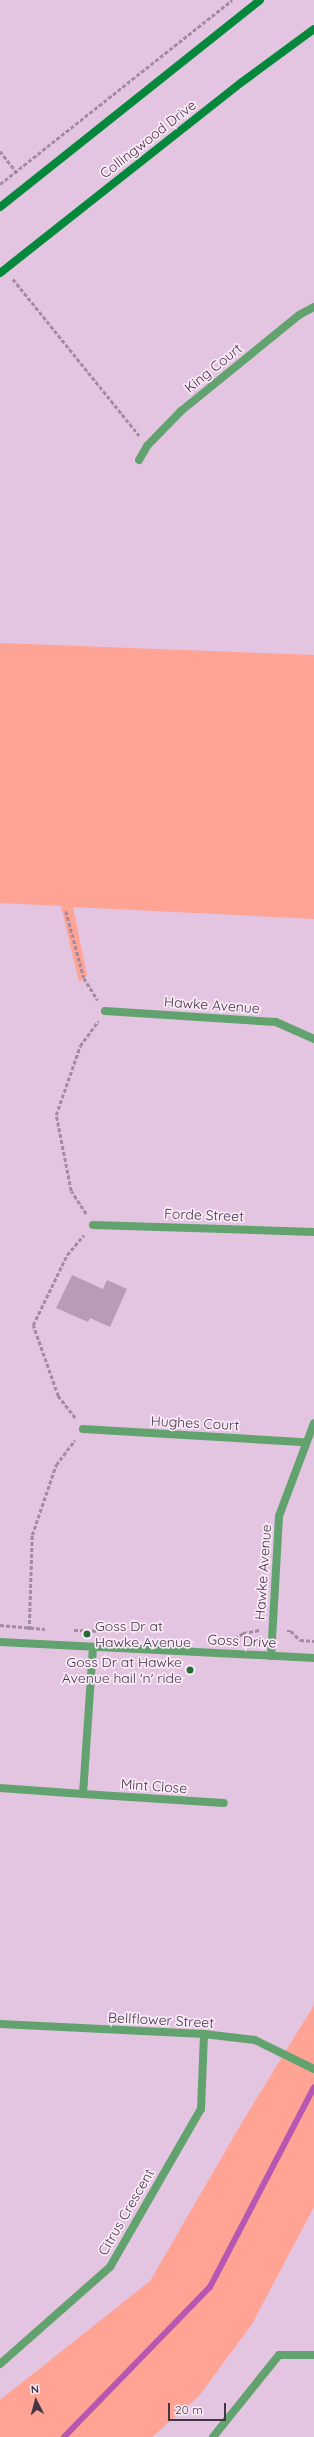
<!DOCTYPE html>
<style>
body{margin:0}
#map{position:relative;width:314px;height:2437px;overflow:hidden;background:#e4c5e1;font-family:Quicksand,sans-serif}
div>[style]{position:absolute}
[style*='--x']{left:calc(var(--x)*1px);top:calc(var(--y)*1px);width:calc(var(--w)*1px);rotate:calc(var(--a)*1deg)}
.green>*{inset:0;background:#ffa395}
.stream>*{height:6px;margin:-3px;padding:0 3px;transform-origin:3px;border-radius:3px;background:#b658b1}
.building>*{inset:0;background:#b99bb6}
.path>*{height:2.5px;margin-top:-1.25px;transform-origin:0;background:repeating-linear-gradient(90deg,#a28ba0 0 4px,transparent 0 6px)}
.minor>*{height:8px;margin:-4px;padding:0 4px;transform-origin:4px;border-radius:4px;background:#62a26e}
.tertiary>*{height:8px;margin:-4px;padding:0 4px;transform-origin:4px;border-radius:4px;background:#62a26e}
.secondary>*{height:8px;margin:-4px;padding:0 4px;transform-origin:4px;border-radius:4px;background:#05883b}
.dots>*{width:11px;height:11px;translate:-50% -50%;box-sizing:border-box;border:2px solid #fbebfa;border-radius:50%}
span{translate:-50% -50%;white-space:nowrap;text-align:center;line-height:1.15;-webkit-text-stroke:3.5px #fbebfa;paint-order:stroke}
.street-label{font-size:14px;color:#443743}
.poi-label{font-size:14px;color:#443743}
.left{translate:0 -50%;text-align:left}
.right{translate:-100% -50%;text-align:right}
.north{position:absolute;left:16px;top:2381px;width:40px;height:40px;-webkit-text-stroke:3px #fbebfa;paint-order:stroke;rotate:354deg;font-size:11px;font-weight:700;line-height:16px;text-align:center;color:#443743}
.north::after{content:'';display:block;margin:auto;width:14px;height:18px;background:#443743;clip-path:polygon(50% 0,100% 100%,50% 72%,0 100%)}
.scale{position:absolute;left:168px;top:2403px;width:58px;height:18px;box-sizing:border-box;border:2px solid #443743;border-top:0;padding-left:5px;font-size:12px;line-height:14px;white-space:nowrap;color:#443743;-webkit-text-stroke:3px #fbebfa;paint-order:stroke}
</style>
<div id="map">
<div class="green">
<i style="clip-path:polygon(0 643px,314px 655px,314px 919px,73px 907px,87px 975px,79px 982px,61px 906px,0 903px)"></i>
<i style="clip-path:polygon(314px 2005px,314px 2207px,252px 2324px,199px 2396px,152px 2437px,0 2437px,0 2400px,150px 2281px,244px 2119px)"></i>
</div>
<div class="stream">
<i style="--x:64;--y:2437;--w:209;--a:-45.8"></i>
<i style="--x:210;--y:2287;--w:225;--a:-62.5"></i>
</div>
<div class="building">
<i style="clip-path:polygon(72px 1275px,103px 1289px,107px 1280px,127px 1289px,110px 1327px,90px 1318px,88px 1322px,56px 1308px)"></i>
</div>
<div class="path">
<i style="--x:0;--y:151;--w:28;--a:52"></i>
<i style="--x:0;--y:184;--w:296;--a:-38.4"></i>
<i style="--x:13;--y:279;--w:201;--a:51.1"></i>
<i style="--x:66;--y:911;--w:69;--a:75"></i>
<i style="--x:84;--y:978;--w:26;--a:58"></i>
<i style="--x:86;--y:1214;--w:27;--a:-123"></i>
<i style="--x:71;--y:1191;--w:77;--a:-101.2"></i>
<i style="--x:56;--y:1115;--w:73;--a:-70.8"></i>
<i style="--x:80;--y:1046;--w:31;--a:-54"></i>
<i style="--x:75;--y:1418;--w:28;--a:-128"></i>
<i style="--x:58;--y:1396;--w:75;--a:-109.4"></i>
<i style="--x:33;--y:1325;--w:78;--a:-64.1"></i>
<i style="--x:67;--y:1255;--w:26;--a:-50"></i>
<i style="--x:0;--y:1625;--w:45;--a:5.1"></i>
<i style="--x:29;--y:1630;--w:95;--a:-88.2"></i>
<i style="--x:32;--y:1535;--w:74;--a:-71.1"></i>
<i style="--x:56;--y:1465;--w:31;--a:-53"></i>
<i style="--x:74;--y:1630;--w:23;--a:2"></i>
<i style="--x:287;--y:1631;--w:4;--a:0"></i>
<i style="--x:291;--y:1631;--w:13;--a:45"></i>
<i style="--x:300;--y:1640;--w:14;--a:4"></i>
<i style="--x:235;--y:1639;--w:10;--a:-37"></i>
<i style="--x:243;--y:1633;--w:17;--a:-10"></i>
</div>
<div class="minor">
<i style="--x:139;--y:460;--w:16;--a:-60"></i>
<i style="--x:147;--y:446;--w:49;--a:-45.8"></i>
<i style="--x:181;--y:411;--w:152;--a:-39.1"></i>
<i style="--x:299;--y:315;--w:17;--a:-28"></i>
<i style="--x:105;--y:1011;--w:171;--a:3.7"></i>
<i style="--x:276;--y:1022;--w:42;--a:24.1"></i>
<i style="--x:93;--y:1225;--w:221;--a:1.8"></i>
<i style="--x:83;--y:1429;--w:222;--a:3.4"></i>
<i style="--x:271;--y:1656;--w:140;--a:-86.7"></i>
<i style="--x:279;--y:1516;--w:99;--a:-69.4"></i>
<i style="--x:0;--y:1788;--w:83;--a:4.1"></i>
<i style="--x:83;--y:1794;--w:147;--a:-86.1"></i>
<i style="--x:83;--y:1794;--w:141;--a:3.7"></i>
<i style="--x:0;--y:2024;--w:204;--a:2.8"></i>
<i style="--x:204;--y:2034;--w:51;--a:6.7"></i>
<i style="--x:255;--y:2040;--w:66;--a:26.2"></i>
<i style="--x:0;--y:2364;--w:147;--a:-41.4"></i>
<i style="--x:110;--y:2267;--w:182;--a:-60.1"></i>
<i style="--x:201;--y:2109;--w:75;--a:-87.7"></i>
<i style="--x:213;--y:2437;--w:105;--a:-51.2"></i>
<i style="--x:279;--y:2355;--w:35;--a:0"></i>
</div>
<div class="tertiary">
<i style="--x:0;--y:1642;--w:314;--a:2.9"></i>
</div>
<div class="secondary">
<i style="--x:0;--y:207;--w:332;--a:-38.5"></i>
<i style="--x:0;--y:273;--w:308;--a:-38.3"></i>
<i style="--x:242;--y:82;--w:89;--a:-36.4"></i>
</div>
<div class="dots">
<i style="left:87px;top:1634px;background:#276d3a"></i>
<i style="left:190px;top:1670px;background:#276d3a"></i>
</div>
<div class="street-label">
<span style="left:148px;top:139px;rotate:-38deg">Collingwood Drive</span>
<span style="left:213px;top:368px;rotate:-39deg">King Court</span>
<span style="left:212px;top:1005px;rotate:4deg">Hawke Avenue</span>
<span style="left:204px;top:1215px;rotate:2deg">Forde Street</span>
<span style="left:195px;top:1423px;rotate:3deg">Hughes Court</span>
<span style="left:263px;top:1572px;rotate:-86deg">Hawke Avenue</span>
<span style="left:242px;top:1641px;rotate:3deg">Goss Drive</span>
<span style="left:154px;top:1786px;rotate:4deg">Mint Close</span>
<span style="left:161px;top:2020px;rotate:3deg">Bellflower Street</span>
<span style="left:126px;top:2212px;rotate:-60deg">Citrus Crescent</span>
</div>
<div class="poi-label">
<span class="left" style="left:95px;top:1634px">Goss Dr at<br>Hawke Avenue</span>
<span class="right" style="left:182px;top:1670px">Goss Dr at Hawke<br>Avenue hail 'n' ride</span>
</div>
<div class="north">N</div>
<div class="scale">20 m</div>
</div>
